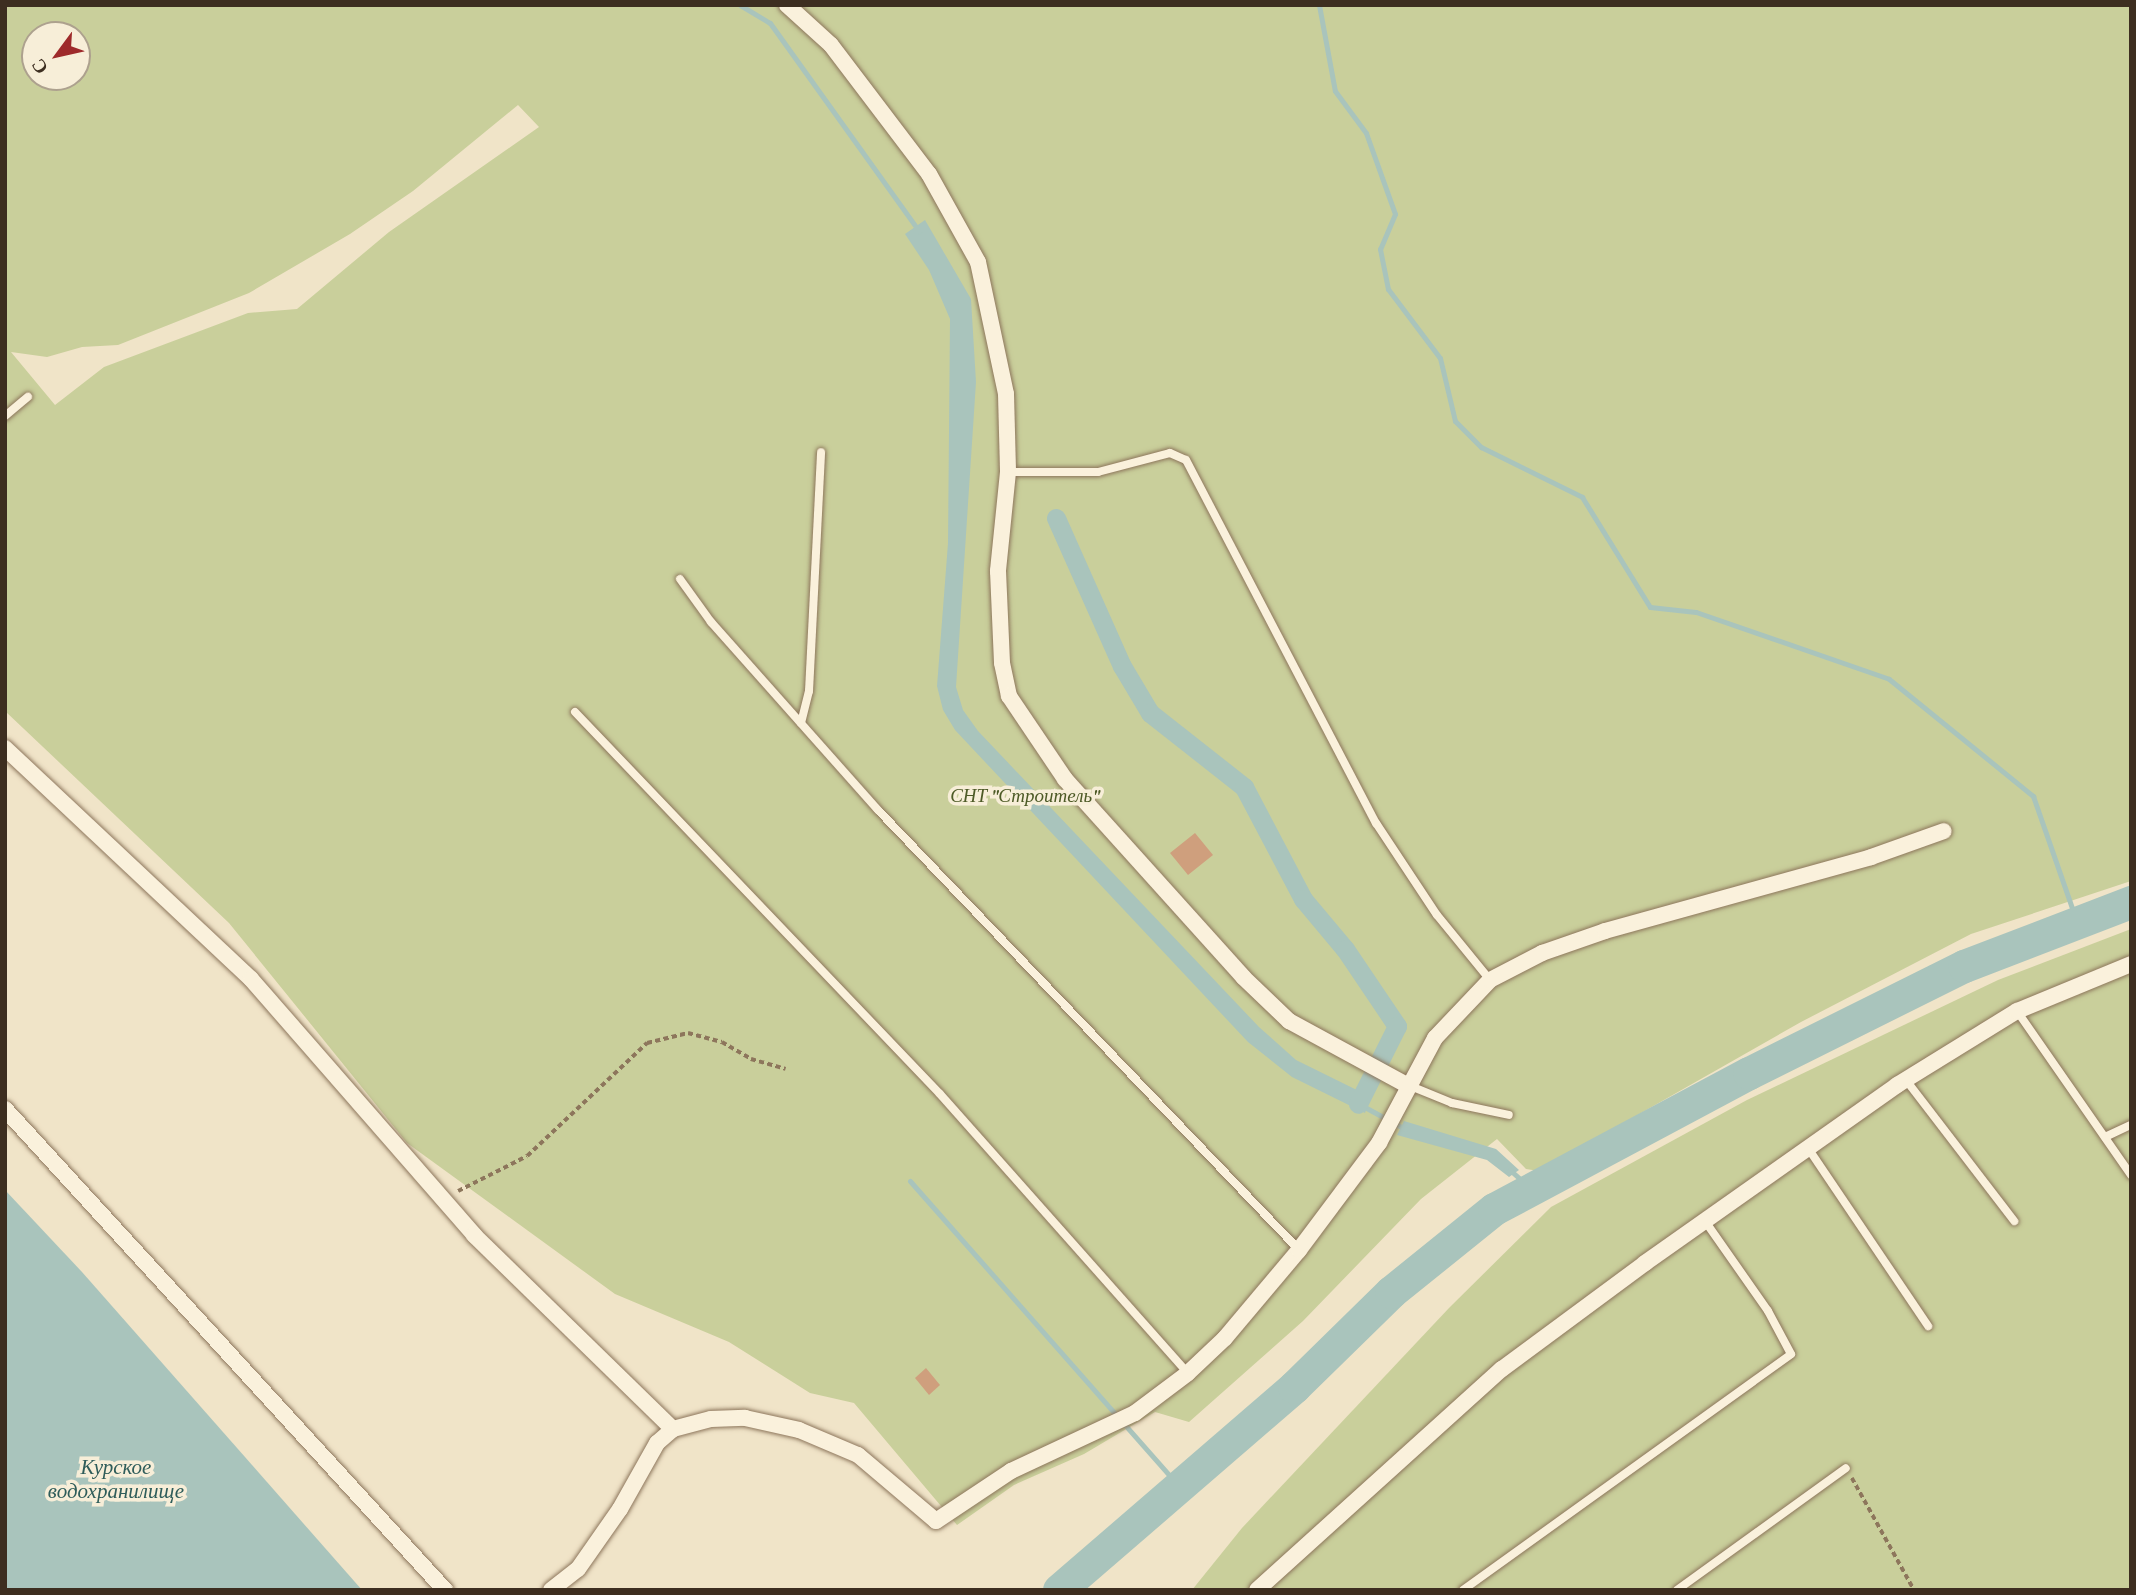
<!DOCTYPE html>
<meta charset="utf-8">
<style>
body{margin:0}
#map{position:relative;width:2136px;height:1595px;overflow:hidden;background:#f0e4c8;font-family:"Crimson Pro",serif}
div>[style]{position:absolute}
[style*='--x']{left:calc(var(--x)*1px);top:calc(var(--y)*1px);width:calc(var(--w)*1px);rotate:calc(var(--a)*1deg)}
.green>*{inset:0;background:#c9cf9b}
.water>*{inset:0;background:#a9c4bc}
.stream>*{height:5px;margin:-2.5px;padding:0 2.5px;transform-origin:2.5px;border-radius:2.5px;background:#a9c4bc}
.canal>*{height:19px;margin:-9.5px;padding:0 9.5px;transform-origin:9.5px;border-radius:9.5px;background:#a9c4bc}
.river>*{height:33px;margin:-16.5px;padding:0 16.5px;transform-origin:16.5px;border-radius:16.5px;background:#a9c4bc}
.building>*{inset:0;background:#cf9f7d}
.path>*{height:3.5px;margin-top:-1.75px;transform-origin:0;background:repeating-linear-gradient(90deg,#8d765c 0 5px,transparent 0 8.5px)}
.roads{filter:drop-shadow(0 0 2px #8d765c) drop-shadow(0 0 2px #8d765c)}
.service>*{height:8px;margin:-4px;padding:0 4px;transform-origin:4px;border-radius:4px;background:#faf1dc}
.minor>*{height:16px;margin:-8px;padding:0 8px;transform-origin:8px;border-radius:8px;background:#faf1dc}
span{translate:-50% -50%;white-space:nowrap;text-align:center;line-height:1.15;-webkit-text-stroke:7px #f7eed8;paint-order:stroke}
.park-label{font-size:19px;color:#4d5a26;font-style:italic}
.water-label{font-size:21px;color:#2f5d5a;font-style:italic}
.frame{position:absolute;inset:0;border:7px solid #3d2e20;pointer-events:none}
.north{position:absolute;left:21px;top:21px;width:70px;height:70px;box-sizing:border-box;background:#f7eed8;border:2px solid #ada18e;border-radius:50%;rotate:237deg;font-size:19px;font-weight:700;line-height:28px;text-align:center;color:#3d2e20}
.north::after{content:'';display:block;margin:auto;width:24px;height:32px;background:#9e2a2b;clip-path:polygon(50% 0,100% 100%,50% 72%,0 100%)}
</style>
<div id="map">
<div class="green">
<i style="clip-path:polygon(evenodd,5px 5px,2131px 5px,2131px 881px,1971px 934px,1801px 1022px,1539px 1171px,1526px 1169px,1497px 1139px,1421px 1199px,1303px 1321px,1189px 1422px,1155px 1412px,1084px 1454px,1014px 1485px,957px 1525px,854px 1403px,810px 1393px,729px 1342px,615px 1294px,407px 1143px,229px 923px,5px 711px,5px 5px,35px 35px,77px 35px,77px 77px,35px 77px,35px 35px,5px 5px,518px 105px,539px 127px,389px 232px,297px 309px,248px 313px,104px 367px,55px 405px,11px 352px,47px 357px,82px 347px,118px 345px,249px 293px,350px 234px,413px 191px,518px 105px)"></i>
<i style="clip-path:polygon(2131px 929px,2131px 1590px,1192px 1590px,1242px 1528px,1449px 1308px,1551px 1207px,1747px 1100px,1998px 980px)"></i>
</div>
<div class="water">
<i style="clip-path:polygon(925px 220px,971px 299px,976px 382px,956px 687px,963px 710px,978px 731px,1259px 1027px,1296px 1060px,1371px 1097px,1365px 1113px,1292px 1077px,1248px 1042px,955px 730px,943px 710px,937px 686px,948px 543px,950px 319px,929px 270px,905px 234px)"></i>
<i style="clip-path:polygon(1404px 1121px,1496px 1149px,1519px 1170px,1509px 1177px,1487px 1160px,1397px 1135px)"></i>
<i style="clip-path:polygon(5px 1190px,82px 1272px,362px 1590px,5px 1590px)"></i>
</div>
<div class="stream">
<i style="--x:740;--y:5;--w:35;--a:31"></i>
<i style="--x:770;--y:23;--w:256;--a:54.4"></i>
<i style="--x:1319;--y:5;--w:87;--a:79.5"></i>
<i style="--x:1335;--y:91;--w:52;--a:53.6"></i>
<i style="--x:1366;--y:133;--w:86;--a:70.3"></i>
<i style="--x:1395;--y:214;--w:38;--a:113"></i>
<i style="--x:1380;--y:249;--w:41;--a:78.7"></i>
<i style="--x:1388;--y:289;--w:86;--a:53"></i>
<i style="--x:1440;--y:358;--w:65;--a:76.6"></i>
<i style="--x:1455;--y:421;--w:37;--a:45"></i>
<i style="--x:1481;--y:447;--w:113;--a:26.3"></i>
<i style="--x:1582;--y:497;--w:129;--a:58.3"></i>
<i style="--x:1650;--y:607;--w:46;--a:6.2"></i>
<i style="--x:1696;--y:612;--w:204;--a:19.1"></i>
<i style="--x:1889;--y:679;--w:186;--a:39.1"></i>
<i style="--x:2033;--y:796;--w:133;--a:70.8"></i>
<i style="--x:1361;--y:1105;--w:50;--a:28.6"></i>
<i style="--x:1510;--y:1170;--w:25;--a:42"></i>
<i style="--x:910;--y:1181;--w:409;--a:48.6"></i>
</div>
<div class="canal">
<i style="--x:1056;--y:518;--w:162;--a:66"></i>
<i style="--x:1122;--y:666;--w:55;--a:59.2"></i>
<i style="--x:1150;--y:713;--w:120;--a:38.2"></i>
<i style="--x:1244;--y:787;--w:127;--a:62.2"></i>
<i style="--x:1303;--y:899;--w:65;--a:50"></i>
<i style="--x:1345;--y:949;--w:93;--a:56"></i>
<i style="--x:1397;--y:1026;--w:87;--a:116.6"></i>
</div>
<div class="river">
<i style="--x:1059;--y:1590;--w:311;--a:-40.8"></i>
<i style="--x:1294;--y:1387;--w:136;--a:-44.4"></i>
<i style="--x:1391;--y:1292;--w:132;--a:-38.9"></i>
<i style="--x:1494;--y:1209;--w:289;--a:-28.1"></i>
<i style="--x:1749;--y:1073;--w:240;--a:-26.5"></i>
<i style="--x:1964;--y:966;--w:179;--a:-21"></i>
</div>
<div class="building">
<i style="clip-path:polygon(1195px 833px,1213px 855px,1188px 875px,1170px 853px)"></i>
<i style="clip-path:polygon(926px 1368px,940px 1385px,929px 1395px,915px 1378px)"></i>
</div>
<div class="path">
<i style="--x:458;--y:1191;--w:77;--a:-26.9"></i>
<i style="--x:527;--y:1156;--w:165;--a:-43.3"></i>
<i style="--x:647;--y:1043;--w:42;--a:-13.7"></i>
<i style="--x:688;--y:1033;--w:35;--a:15"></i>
<i style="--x:722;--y:1042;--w:34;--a:30"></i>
<i style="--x:751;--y:1059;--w:36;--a:16"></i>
<i style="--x:1852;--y:1478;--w:128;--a:61"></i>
</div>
<div class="roads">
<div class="service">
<i style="--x:5;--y:416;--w:30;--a:-40"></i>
<i style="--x:1008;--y:472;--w:90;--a:0"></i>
<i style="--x:1098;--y:472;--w:74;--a:-14.8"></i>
<i style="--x:1170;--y:453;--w:17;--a:24"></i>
<i style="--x:1186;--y:460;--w:410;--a:62.4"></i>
<i style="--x:1376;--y:823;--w:110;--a:56.5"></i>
<i style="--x:1437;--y:915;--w:84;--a:50.8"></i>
<i style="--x:680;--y:579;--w:53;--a:54.2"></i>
<i style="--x:711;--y:622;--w:251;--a:48.4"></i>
<i style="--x:878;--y:810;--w:609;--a:46.26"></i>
<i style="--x:575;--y:712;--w:528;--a:46.3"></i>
<i style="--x:940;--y:1094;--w:373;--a:48.4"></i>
<i style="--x:801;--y:723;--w:33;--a:-76"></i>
<i style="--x:809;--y:691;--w:239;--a:-87.1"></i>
<i style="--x:2017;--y:1011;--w:200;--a:55.2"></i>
<i style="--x:1906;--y:1080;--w:178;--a:52.5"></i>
<i style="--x:1408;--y:1085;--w:48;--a:22.2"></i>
<i style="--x:1452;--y:1103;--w:58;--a:11.9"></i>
<i style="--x:2105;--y:1137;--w:29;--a:-25"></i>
<i style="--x:1808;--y:1148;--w:215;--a:56"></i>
<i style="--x:1463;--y:1590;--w:404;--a:-35.7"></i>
<i style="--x:1791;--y:1354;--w:49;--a:-118.1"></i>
<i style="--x:1768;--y:1311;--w:110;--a:-125"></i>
<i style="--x:1677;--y:1590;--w:208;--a:-35.8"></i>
</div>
<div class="minor">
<i style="--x:787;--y:5;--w:59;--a:42.3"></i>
<i style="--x:831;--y:45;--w:162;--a:52.8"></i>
<i style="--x:929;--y:174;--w:101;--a:60.9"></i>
<i style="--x:978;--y:262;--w:135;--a:78"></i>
<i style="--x:1006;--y:394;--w:78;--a:88.5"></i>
<i style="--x:1008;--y:472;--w:100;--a:95.8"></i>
<i style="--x:998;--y:571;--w:92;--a:87.5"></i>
<i style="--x:1002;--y:663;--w:34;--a:78"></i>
<i style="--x:1009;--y:696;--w:100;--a:56"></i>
<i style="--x:1065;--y:779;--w:266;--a:48"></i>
<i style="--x:1243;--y:977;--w:64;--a:43.7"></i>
<i style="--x:1289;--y:1021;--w:134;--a:28.5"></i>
<i style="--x:5;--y:748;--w:337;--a:43.2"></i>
<i style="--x:251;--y:979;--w:340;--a:48.9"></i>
<i style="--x:474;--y:1235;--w:278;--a:44.3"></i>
<i style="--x:5;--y:1109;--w:652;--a:47.55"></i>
<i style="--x:551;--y:1590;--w:34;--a:-38"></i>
<i style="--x:578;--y:1569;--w:73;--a:-55"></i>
<i style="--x:620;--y:1509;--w:76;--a:-60.7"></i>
<i style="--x:657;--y:1443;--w:21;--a:-41"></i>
<i style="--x:673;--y:1429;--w:39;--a:-15"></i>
<i style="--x:711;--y:1419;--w:34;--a:-2"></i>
<i style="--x:745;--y:1418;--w:55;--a:12.5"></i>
<i style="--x:799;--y:1430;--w:64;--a:23"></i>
<i style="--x:858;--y:1455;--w:102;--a:40.2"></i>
<i style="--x:936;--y:1521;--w:90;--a:-33.7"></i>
<i style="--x:1011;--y:1471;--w:137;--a:-25.1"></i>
<i style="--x:1135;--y:1413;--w:66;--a:-37"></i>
<i style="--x:1188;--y:1373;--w:51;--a:-43.4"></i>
<i style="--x:1225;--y:1338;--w:115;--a:-49.9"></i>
<i style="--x:1299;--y:1250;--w:134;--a:-53.2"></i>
<i style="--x:1379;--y:1143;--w:119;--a:-61.9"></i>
<i style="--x:1435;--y:1038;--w:80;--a:-46.5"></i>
<i style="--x:1490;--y:980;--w:59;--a:-27.4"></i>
<i style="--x:1542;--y:953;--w:67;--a:-19.2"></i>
<i style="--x:1605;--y:931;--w:276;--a:-15.5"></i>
<i style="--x:1871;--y:857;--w:77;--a:-19.6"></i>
<i style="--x:1257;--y:1590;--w:330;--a:-42.1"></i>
<i style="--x:1502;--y:1369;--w:178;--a:-36.5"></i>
<i style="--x:1645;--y:1263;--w:309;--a:-35.2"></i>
<i style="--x:1897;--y:1085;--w:141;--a:-31.7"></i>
<i style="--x:2017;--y:1011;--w:123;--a:-22.4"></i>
</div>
</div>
<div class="park-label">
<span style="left:1025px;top:796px">СНТ "Строитель"</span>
</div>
<div class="water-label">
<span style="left:116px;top:1479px">Курское<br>водохранилище</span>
</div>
<div class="frame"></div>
<div class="north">С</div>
</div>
